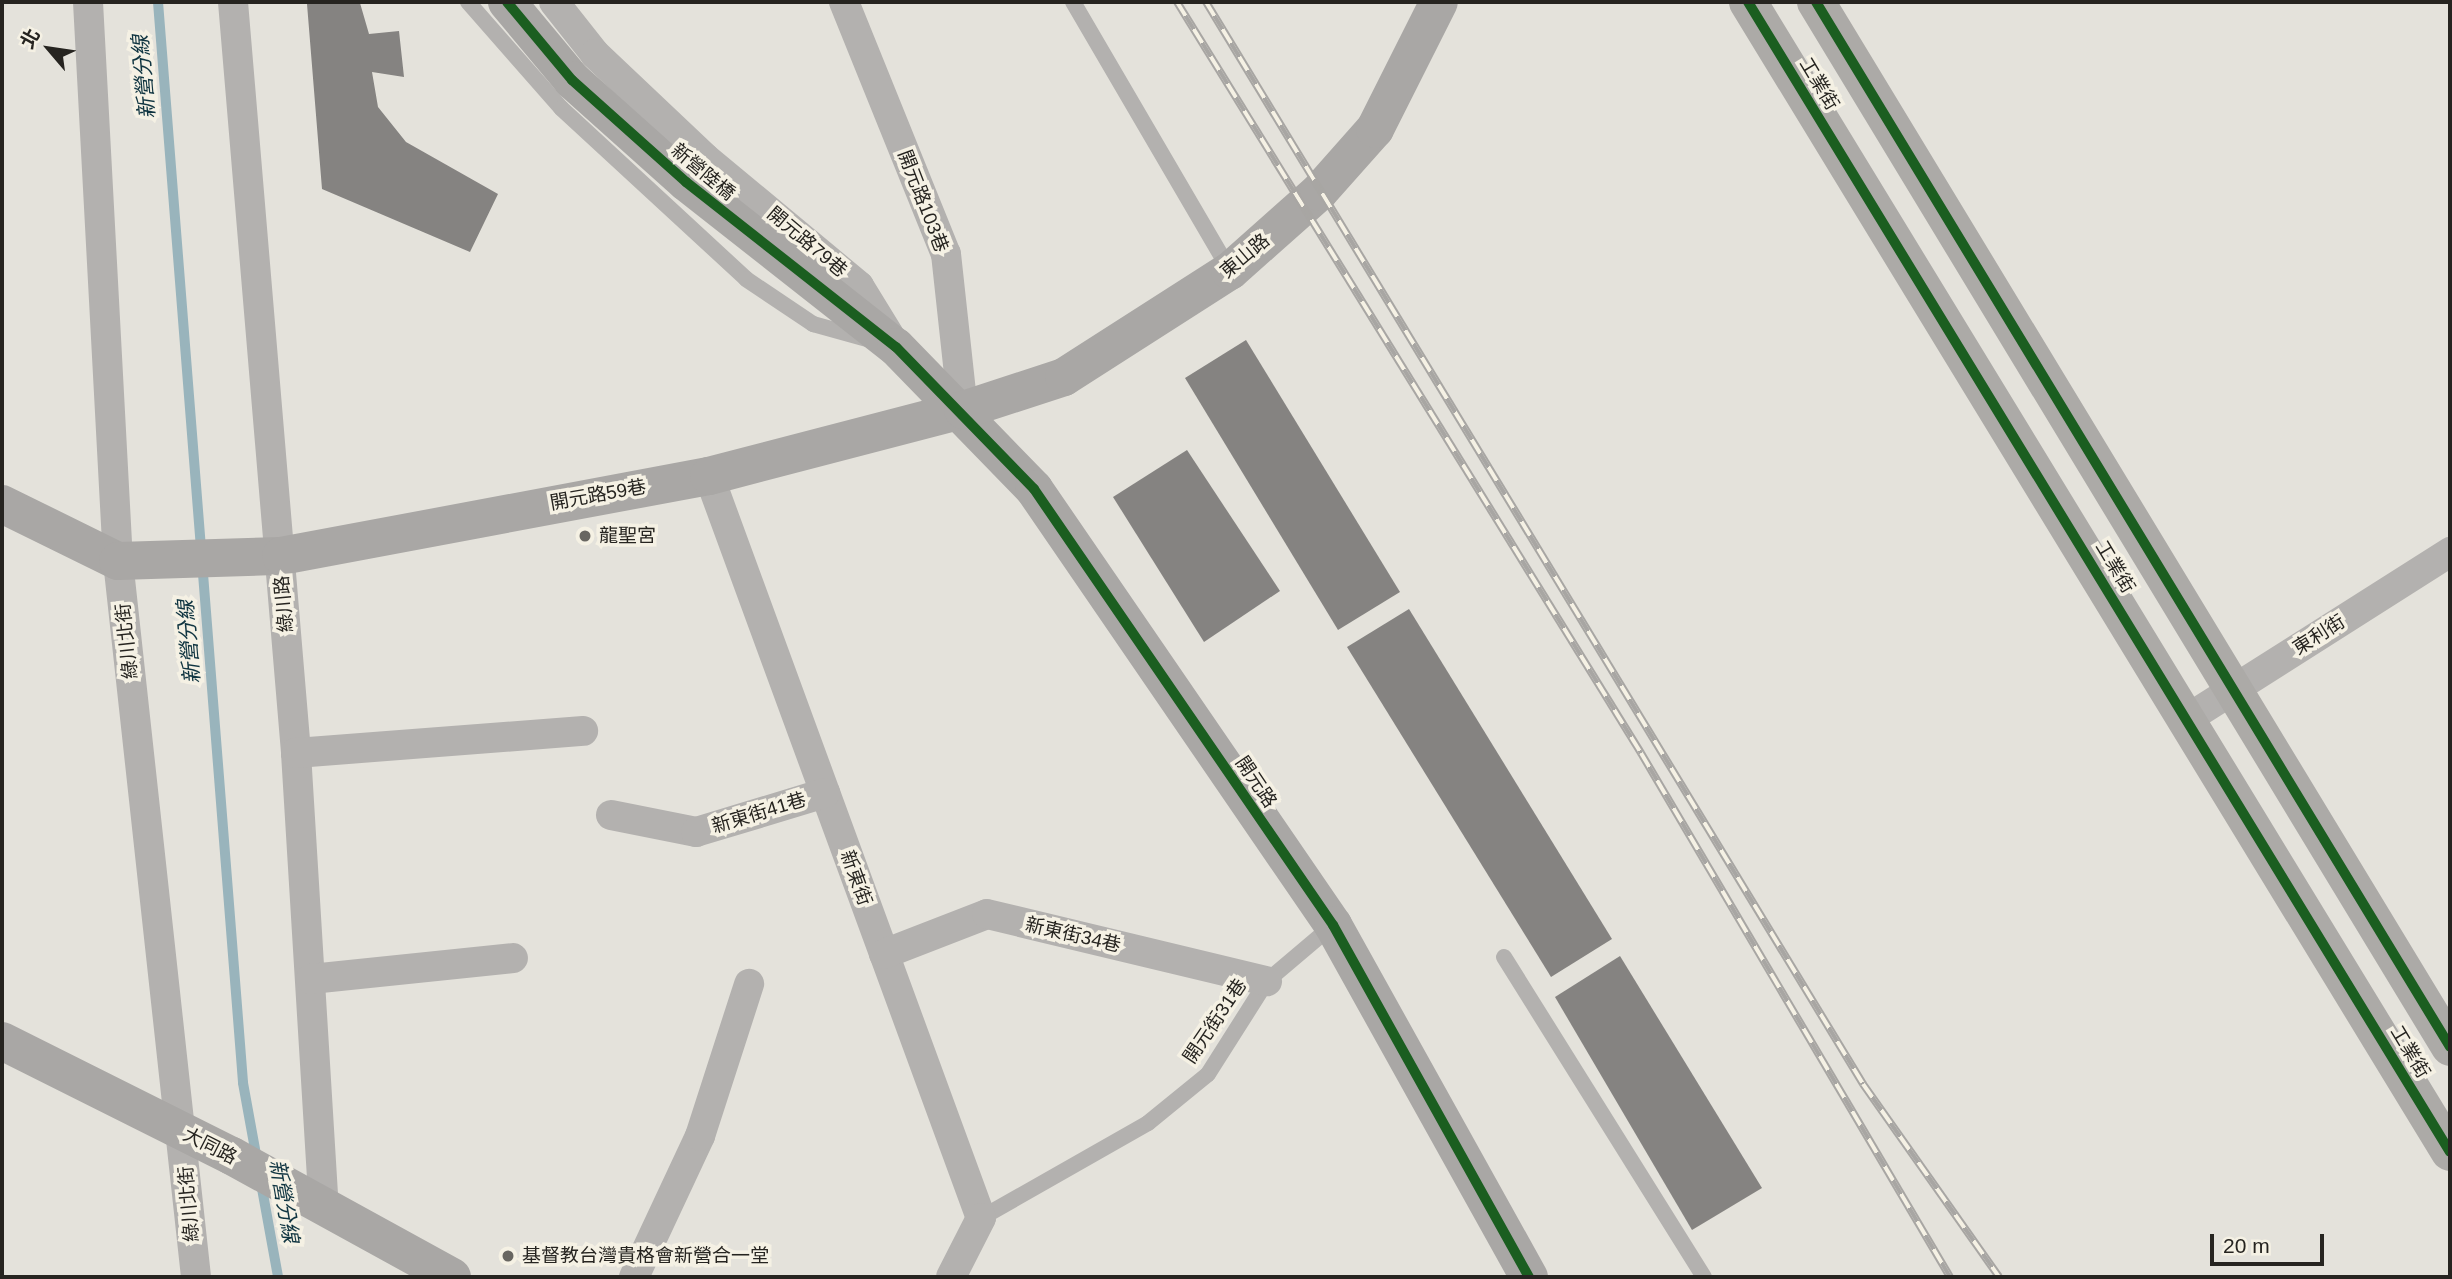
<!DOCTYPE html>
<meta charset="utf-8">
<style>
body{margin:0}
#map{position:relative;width:2452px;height:1279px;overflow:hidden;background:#e4e2db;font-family:Arial,"Noto Sans TC",sans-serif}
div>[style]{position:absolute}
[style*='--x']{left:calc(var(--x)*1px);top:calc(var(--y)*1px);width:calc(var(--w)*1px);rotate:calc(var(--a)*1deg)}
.stream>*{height:10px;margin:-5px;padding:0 5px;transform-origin:5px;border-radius:5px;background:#99b4bc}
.building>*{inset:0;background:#858381}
.lane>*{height:16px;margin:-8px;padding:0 8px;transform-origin:8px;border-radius:8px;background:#b3b1af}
.street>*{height:30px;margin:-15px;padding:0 15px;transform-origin:15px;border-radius:15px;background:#b3b1af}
.secondary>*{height:38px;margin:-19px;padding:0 19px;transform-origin:19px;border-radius:19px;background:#a9a7a5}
.primary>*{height:38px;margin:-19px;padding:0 19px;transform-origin:19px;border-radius:19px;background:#acaaa7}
.rail>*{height:8px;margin-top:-4px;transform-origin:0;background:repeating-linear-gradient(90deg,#f5f1e4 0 16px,#a8a6a3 0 32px);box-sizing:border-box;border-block:2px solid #a8a6a3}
.cycleway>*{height:10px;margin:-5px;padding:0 5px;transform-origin:5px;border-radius:5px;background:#1b5e20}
.dots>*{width:19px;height:19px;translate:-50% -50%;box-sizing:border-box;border:4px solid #f5f1e4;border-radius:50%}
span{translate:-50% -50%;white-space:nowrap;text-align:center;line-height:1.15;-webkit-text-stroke:7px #f5f1e4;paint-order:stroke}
.street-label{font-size:19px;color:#262420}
.poi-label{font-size:19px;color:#262420}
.left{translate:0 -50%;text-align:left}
.water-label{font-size:21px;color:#103541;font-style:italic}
.frame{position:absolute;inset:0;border:4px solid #262420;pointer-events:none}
.north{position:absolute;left:14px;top:14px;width:70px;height:70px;-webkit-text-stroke:5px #f5f1e4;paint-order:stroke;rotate:299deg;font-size:19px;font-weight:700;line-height:28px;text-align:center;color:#262420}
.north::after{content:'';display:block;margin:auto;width:24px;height:32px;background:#262420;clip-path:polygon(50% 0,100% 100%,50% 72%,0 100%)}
.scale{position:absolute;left:2210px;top:1234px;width:114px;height:32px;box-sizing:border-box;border:4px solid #262420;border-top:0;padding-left:9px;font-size:21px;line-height:24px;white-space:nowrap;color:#262420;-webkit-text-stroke:5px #f5f1e4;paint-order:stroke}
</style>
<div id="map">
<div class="stream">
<i style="--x:158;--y:2;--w:1084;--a:85.5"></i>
<i style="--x:243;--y:1083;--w:78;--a:79.7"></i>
<i style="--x:261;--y:1183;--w:96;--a:79.7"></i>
</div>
<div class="building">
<i style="clip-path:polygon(360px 3px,369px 34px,399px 31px,404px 77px,372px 72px,378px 107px,406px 142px,498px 194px,470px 252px,322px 189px,307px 4px)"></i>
<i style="clip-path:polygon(1246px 340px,1400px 592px,1338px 630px,1185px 378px)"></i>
<i style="clip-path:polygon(1187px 450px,1280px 591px,1204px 642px,1113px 497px)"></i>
<i style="clip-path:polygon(1409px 609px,1612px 939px,1551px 977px,1347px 647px)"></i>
<i style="clip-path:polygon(1620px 956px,1762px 1188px,1692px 1230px,1555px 997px)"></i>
</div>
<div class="lane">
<i style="--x:468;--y:2;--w:141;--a:48.7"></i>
<i style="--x:561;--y:108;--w:252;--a:42.7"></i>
<i style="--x:746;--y:279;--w:81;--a:33.9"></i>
<i style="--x:813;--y:324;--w:56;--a:15.5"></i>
<i style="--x:1073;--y:2;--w:311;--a:59.7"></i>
<i style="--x:1504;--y:957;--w:377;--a:58"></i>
<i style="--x:981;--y:1218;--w:192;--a:-29.6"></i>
<i style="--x:1148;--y:1123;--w:77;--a:-39.2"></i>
<i style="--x:1208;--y:1074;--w:110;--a:-57.6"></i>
<i style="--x:1267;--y:981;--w:87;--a:-40.3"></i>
</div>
<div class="street">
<i style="--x:88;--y:2;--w:560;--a:86.93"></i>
<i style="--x:118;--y:561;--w:720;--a:83.78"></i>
<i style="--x:233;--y:2;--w:754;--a:85.2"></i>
<i style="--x:296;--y:753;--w:455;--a:86.5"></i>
<i style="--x:554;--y:2;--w:66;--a:51.7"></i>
<i style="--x:595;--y:54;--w:151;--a:43.4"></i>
<i style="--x:705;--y:158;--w:200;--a:39.7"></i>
<i style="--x:859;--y:286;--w:57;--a:58.5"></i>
<i style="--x:844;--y:2;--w:272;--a:68"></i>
<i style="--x:946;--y:254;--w:157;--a:83.8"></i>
<i style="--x:709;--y:476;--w:790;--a:69.87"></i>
<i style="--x:981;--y:1218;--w:66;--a:117"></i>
<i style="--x:2187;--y:719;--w:312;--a:-32.4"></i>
<i style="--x:296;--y:753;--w:288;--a:-4.4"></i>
<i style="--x:611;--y:815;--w:87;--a:11.3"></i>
<i style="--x:696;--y:832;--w:135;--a:-16.8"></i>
<i style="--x:884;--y:954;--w:110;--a:-21.2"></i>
<i style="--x:987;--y:914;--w:288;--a:13.5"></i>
<i style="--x:311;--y:979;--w:203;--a:-5.9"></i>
<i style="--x:634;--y:1277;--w:156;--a:-64.9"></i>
<i style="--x:700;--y:1136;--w:160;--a:-72.1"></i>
</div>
<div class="secondary">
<i style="--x:507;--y:2;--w:102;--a:50.2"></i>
<i style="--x:572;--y:80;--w:153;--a:41.8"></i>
<i style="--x:686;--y:182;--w:267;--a:38.2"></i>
<i style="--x:896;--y:347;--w:198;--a:45.8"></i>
<i style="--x:1034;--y:489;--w:529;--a:55.56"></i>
<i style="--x:1333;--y:925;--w:403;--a:60.9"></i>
<i style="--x:2;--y:504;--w:129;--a:26.2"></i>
<i style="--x:118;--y:561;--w:163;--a:-1.8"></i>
<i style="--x:281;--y:556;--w:435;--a:-10.6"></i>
<i style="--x:709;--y:476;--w:262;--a:-14.6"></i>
<i style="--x:963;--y:410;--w:106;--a:-18.1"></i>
<i style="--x:1064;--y:377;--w:197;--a:-32.6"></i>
<i style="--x:1230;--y:271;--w:119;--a:-41.6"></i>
<i style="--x:1319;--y:192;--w:84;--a:-48.4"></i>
<i style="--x:1375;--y:129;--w:142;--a:-63.3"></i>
<i style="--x:2;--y:1041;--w:257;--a:26.6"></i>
<i style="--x:232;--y:1156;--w:251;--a:28.8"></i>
</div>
<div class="primary">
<i style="--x:1748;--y:2;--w:1347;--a:58.6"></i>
<i style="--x:1816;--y:2;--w:1222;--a:58.75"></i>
</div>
<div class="rail">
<i style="--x:1177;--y:2;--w:883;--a:58.29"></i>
<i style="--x:1641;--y:753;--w:608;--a:59.47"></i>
<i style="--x:1206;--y:2;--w:1266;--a:58.73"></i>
<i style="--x:1863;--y:1084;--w:236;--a:54.8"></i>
</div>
<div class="cycleway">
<i style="--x:507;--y:2;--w:102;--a:50.2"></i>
<i style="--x:572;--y:80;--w:153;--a:41.8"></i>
<i style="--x:686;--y:182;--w:267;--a:38.2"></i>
<i style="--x:896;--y:347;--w:198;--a:45.8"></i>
<i style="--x:1034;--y:489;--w:529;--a:55.56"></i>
<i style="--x:1333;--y:925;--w:403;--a:60.9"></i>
<i style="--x:1748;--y:2;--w:1347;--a:58.6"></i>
<i style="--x:1816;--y:2;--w:1222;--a:58.75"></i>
</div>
<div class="dots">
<i style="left:585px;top:536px;background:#686661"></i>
<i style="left:508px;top:1256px;background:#686661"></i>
</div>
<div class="street-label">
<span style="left:1819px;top:84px;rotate:59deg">工業街</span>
<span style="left:703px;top:172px;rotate:40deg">新營陸橋</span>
<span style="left:923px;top:201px;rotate:69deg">開元路103巷</span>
<span style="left:807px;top:242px;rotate:40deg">開元路79巷</span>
<span style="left:1245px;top:256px;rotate:-40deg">東山路</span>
<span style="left:598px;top:495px;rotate:-10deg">開元路59巷</span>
<span style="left:2115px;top:567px;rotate:59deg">工業街</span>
<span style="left:284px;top:604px;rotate:-95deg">綠川路</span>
<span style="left:2319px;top:635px;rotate:-32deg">東利街</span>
<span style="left:127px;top:641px;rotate:-96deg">綠川北街</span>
<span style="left:1256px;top:782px;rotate:56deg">開元路</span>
<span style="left:759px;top:813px;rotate:-17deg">新東街41巷</span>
<span style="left:856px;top:878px;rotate:70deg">新東街</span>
<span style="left:1073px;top:935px;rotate:13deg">新東街34巷</span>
<span style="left:1215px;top:1021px;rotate:-56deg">開元街31巷</span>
<span style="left:2410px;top:1052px;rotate:59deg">工業街</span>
<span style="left:210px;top:1146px;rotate:27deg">大同路</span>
<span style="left:189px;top:1204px;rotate:-95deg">綠川北街</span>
</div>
<div class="poi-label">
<span class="left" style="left:599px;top:536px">龍聖宮</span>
<span class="left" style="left:522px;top:1256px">基督教台灣貴格會新營合一堂</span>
</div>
<div class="water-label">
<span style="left:144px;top:77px;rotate:-95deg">新營分線</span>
<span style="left:189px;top:642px;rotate:-95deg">新營分線</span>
<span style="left:284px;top:1201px;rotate:80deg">新營分線</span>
</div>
<div class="frame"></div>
<div class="north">北</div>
<div class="scale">20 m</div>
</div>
